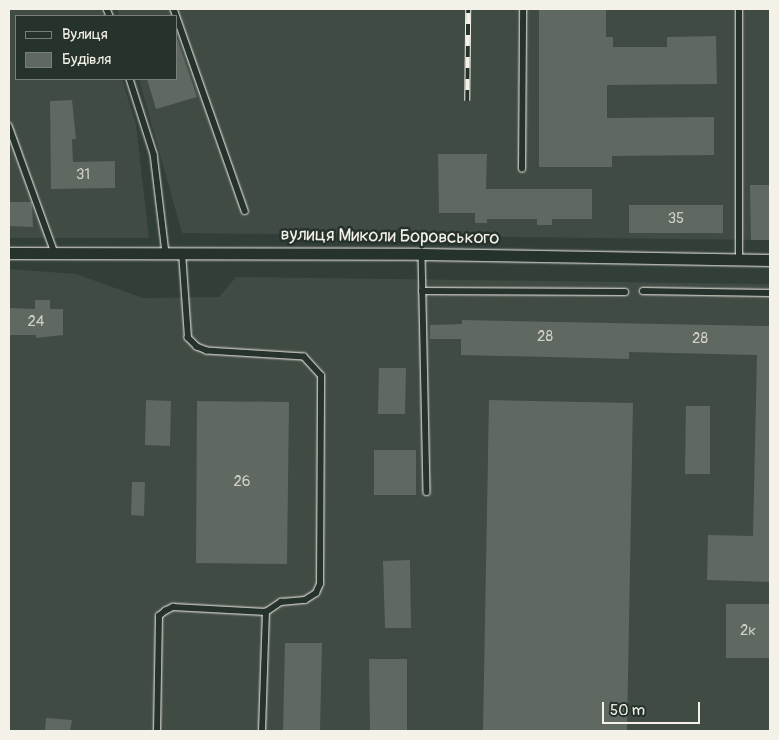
<!DOCTYPE html>
<meta charset="utf-8">
<style>
body{margin:0}
#map{position:relative;width:779px;height:740px;overflow:hidden;background:#323e38;font-family:Pangolin,sans-serif}
div>[style]{position:absolute}
[style*='--x']{left:calc(var(--x)*1px);top:calc(var(--y)*1px);width:calc(var(--w)*1px);rotate:calc(var(--a)*1deg)}
.built>*{inset:0;background:#404b44}
.building>*{inset:0;background:#5f6861}
.roads{filter:drop-shadow(0 0 1px #f4f1e8) drop-shadow(0 0 1px #f4f1e8)}
.service>*{height:5.5px;margin:-2.75px;padding:0 2.75px;transform-origin:2.75px;border-radius:2.75px;background:#26332d}
.minor>*{height:11px;margin:-5.5px;padding:0 5.5px;transform-origin:5.5px;border-radius:5.5px;background:#26332d}
.rail>*{height:5.5px;margin-top:-2.75px;transform-origin:0;background:repeating-linear-gradient(90deg,#26332d 0 11px,#f4f1e8 0 22px);box-sizing:border-box;border-block:1px solid #f4f1e8}
span{translate:-50% -50%;white-space:nowrap;text-align:center;line-height:1.15;-webkit-text-stroke:5px #26332d;paint-order:stroke}
.number-label{font-size:15px;color:#cfcfc6}
.number-label span{-webkit-text-stroke-width:0}
.street-label{font-size:18px;color:#f4f1e8}
.frame{position:absolute;inset:0;border:10px solid #f4f1e8;pointer-events:none}
.legend{position:absolute;left:15px;top:15px;width:162px;height:65px;box-sizing:border-box;background:#26332d;border:1px solid #787f78;margin:0;padding:6px 9px;list-style:none;font-size:15px;color:#f4f1e8}
.legend li{display:flex;align-items:center;gap:10px;height:25px}
.legend b{width:25px;border:1px solid #787f78}
.scale{position:absolute;left:602px;top:702px;width:98px;height:22px;box-sizing:border-box;border:2px solid #f4f1e8;border-top:0;padding-left:6px;font-size:15px;line-height:18px;white-space:nowrap;color:#f4f1e8;-webkit-text-stroke:4px #26332d;paint-order:stroke}
</style>
<div id="map">
<div class="built">
<i style="clip-path:polygon(9px 9px,101px 9px,103px 16px,16px 16px,16px 79px,122px 79px,136px 125px,149px 238px,9px 238px)"></i>
<i style="clip-path:polygon(117px 9px,770px 9px,770px 240px,182px 233px,139px 79px,176px 79px,176px 16px,119px 16px)"></i>
<i style="clip-path:polygon(9px 269px,76px 274px,143px 298px,219px 297px,236px 277px,770px 284px,770px 731px,9px 731px)"></i>
</div>
<div class="building">
<i style="clip-path:polygon(539px 9px,606px 9px,606px 37px,613px 37px,613px 47px,667px 47px,667px 37px,716px 36px,717px 84px,607px 85px,607px 118px,714px 117px,714px 155px,612px 156px,612px 167px,539px 167px)"></i>
<i style="clip-path:polygon(176px 35px,197px 97px,156px 109px,147px 79px,176px 79px)"></i>
<i style="clip-path:polygon(72px 100px,76px 139px,72px 139px,73px 162px,115px 161px,115px 188px,51px 189px,50px 101px)"></i>
<i style="clip-path:polygon(438px 154px,487px 154px,486px 189px,592px 189px,592px 219px,552px 219px,552px 225px,537px 225px,537px 219px,487px 219px,487px 223px,475px 223px,475px 213px,439px 213px)"></i>
<i style="clip-path:polygon(750px 185px,770px 185px,770px 240px,751px 240px)"></i>
<i style="clip-path:polygon(9px 202px,32px 202px,33px 227px,9px 226px)"></i>
<i style="clip-path:polygon(629px 205px,723px 205px,723px 233px,629px 233px)"></i>
<i style="clip-path:polygon(35px 300px,50px 300px,50px 309px,63px 309px,63px 335px,36px 338px,36px 335px,9px 335px,9px 308px,35px 309px)"></i>
<i style="clip-path:polygon(462px 320px,770px 326px,770px 582px,707px 580px,708px 535px,753px 536px,757px 355px,629px 352px,629px 359px,461px 355px,461px 339px,430px 339px,430px 325px,462px 324px)"></i>
<i style="clip-path:polygon(379px 368px,406px 368px,405px 414px,378px 414px)"></i>
<i style="clip-path:polygon(146px 400px,171px 401px,170px 446px,145px 445px)"></i>
<i style="clip-path:polygon(489px 400px,633px 403px,627px 731px,483px 731px)"></i>
<i style="clip-path:polygon(197px 401px,289px 402px,287px 564px,196px 563px)"></i>
<i style="clip-path:polygon(686px 406px,710px 406px,710px 474px,685px 474px)"></i>
<i style="clip-path:polygon(374px 450px,416px 450px,416px 495px,374px 495px)"></i>
<i style="clip-path:polygon(132px 482px,145px 482px,144px 516px,131px 515px)"></i>
<i style="clip-path:polygon(410px 560px,411px 628px,385px 628px,383px 561px)"></i>
<i style="clip-path:polygon(726px 604px,770px 604px,770px 658px,726px 658px)"></i>
<i style="clip-path:polygon(285px 643px,322px 643px,320px 731px,283px 731px)"></i>
<i style="clip-path:polygon(369px 659px,407px 659px,407px 730px,370px 730px)"></i>
<i style="clip-path:polygon(46px 718px,72px 720px,70px 731px,45px 731px)"></i>
</div>
<div class="roads">
<div class="service">
<i style="--x:107;--y:9;--w:8;--a:67"></i>
<i style="--x:174;--y:9;--w:214;--a:70.6"></i>
<i style="--x:130;--y:79;--w:79;--a:72.3"></i>
<i style="--x:154;--y:154;--w:100;--a:83.1"></i>
<i style="--x:9;--y:126;--w:135;--a:70.1"></i>
<i style="--x:522;--y:169;--w:160;--a:-89.6"></i>
<i style="--x:422;--y:254;--w:238;--a:88.8"></i>
<i style="--x:739;--y:260;--w:251;--a:-90"></i>
<i style="--x:422;--y:291;--w:203;--a:0.3"></i>
<i style="--x:643;--y:291;--w:127;--a:0.9"></i>
<i style="--x:157;--y:731;--w:115;--a:-89"></i>
<i style="--x:159;--y:616;--w:8;--a:-40"></i>
<i style="--x:165;--y:611;--w:9;--a:-27"></i>
<i style="--x:173;--y:607;--w:93;--a:3.1"></i>
<i style="--x:266;--y:612;--w:18;--a:-34"></i>
<i style="--x:281;--y:602;--w:24;--a:-5"></i>
<i style="--x:305;--y:600;--w:13;--a:-32"></i>
<i style="--x:316;--y:593;--w:10;--a:-66"></i>
<i style="--x:320;--y:584;--w:208;--a:-89.7"></i>
<i style="--x:321;--y:376;--w:25;--a:-132"></i>
<i style="--x:304;--y:357;--w:97;--a:-176.5"></i>
<i style="--x:207;--y:351;--w:11;--a:-158"></i>
<i style="--x:197;--y:347;--w:13;--a:-135"></i>
<i style="--x:188;--y:338;--w:85;--a:-94"></i>
<i style="--x:262;--y:731;--w:119;--a:-88.1"></i>
</div>
<div class="minor">
<i style="--x:9;--y:253;--w:413;--a:0.1"></i>
<i style="--x:422;--y:254;--w:348;--a:1"></i>
</div>
</div>
<div class="rail">
<i style="--x:467;--y:101;--w:92;--a:-89.4"></i>
</div>
<div class="number-label">
<span style="left:83px;top:175px">31</span>
<span style="left:676px;top:219px">35</span>
<span style="left:36px;top:322px">24</span>
<span style="left:545px;top:337px">28</span>
<span style="left:700px;top:339px">28</span>
<span style="left:242px;top:482px">26</span>
<span style="left:748px;top:631px">2к</span>
</div>
<div class="street-label">
<span style="left:390px;top:237px;rotate:1deg">вулиця Миколи Боровського</span>
</div>
<div class="frame"></div>
<ul class="legend">
<li><b style="height:6px;background:#26332d"></b>Вулиця</li>
<li><b style="height:14px;background:#5f6861"></b>Будівля</li>
</ul>
<div class="scale">50 m</div>
</div>
